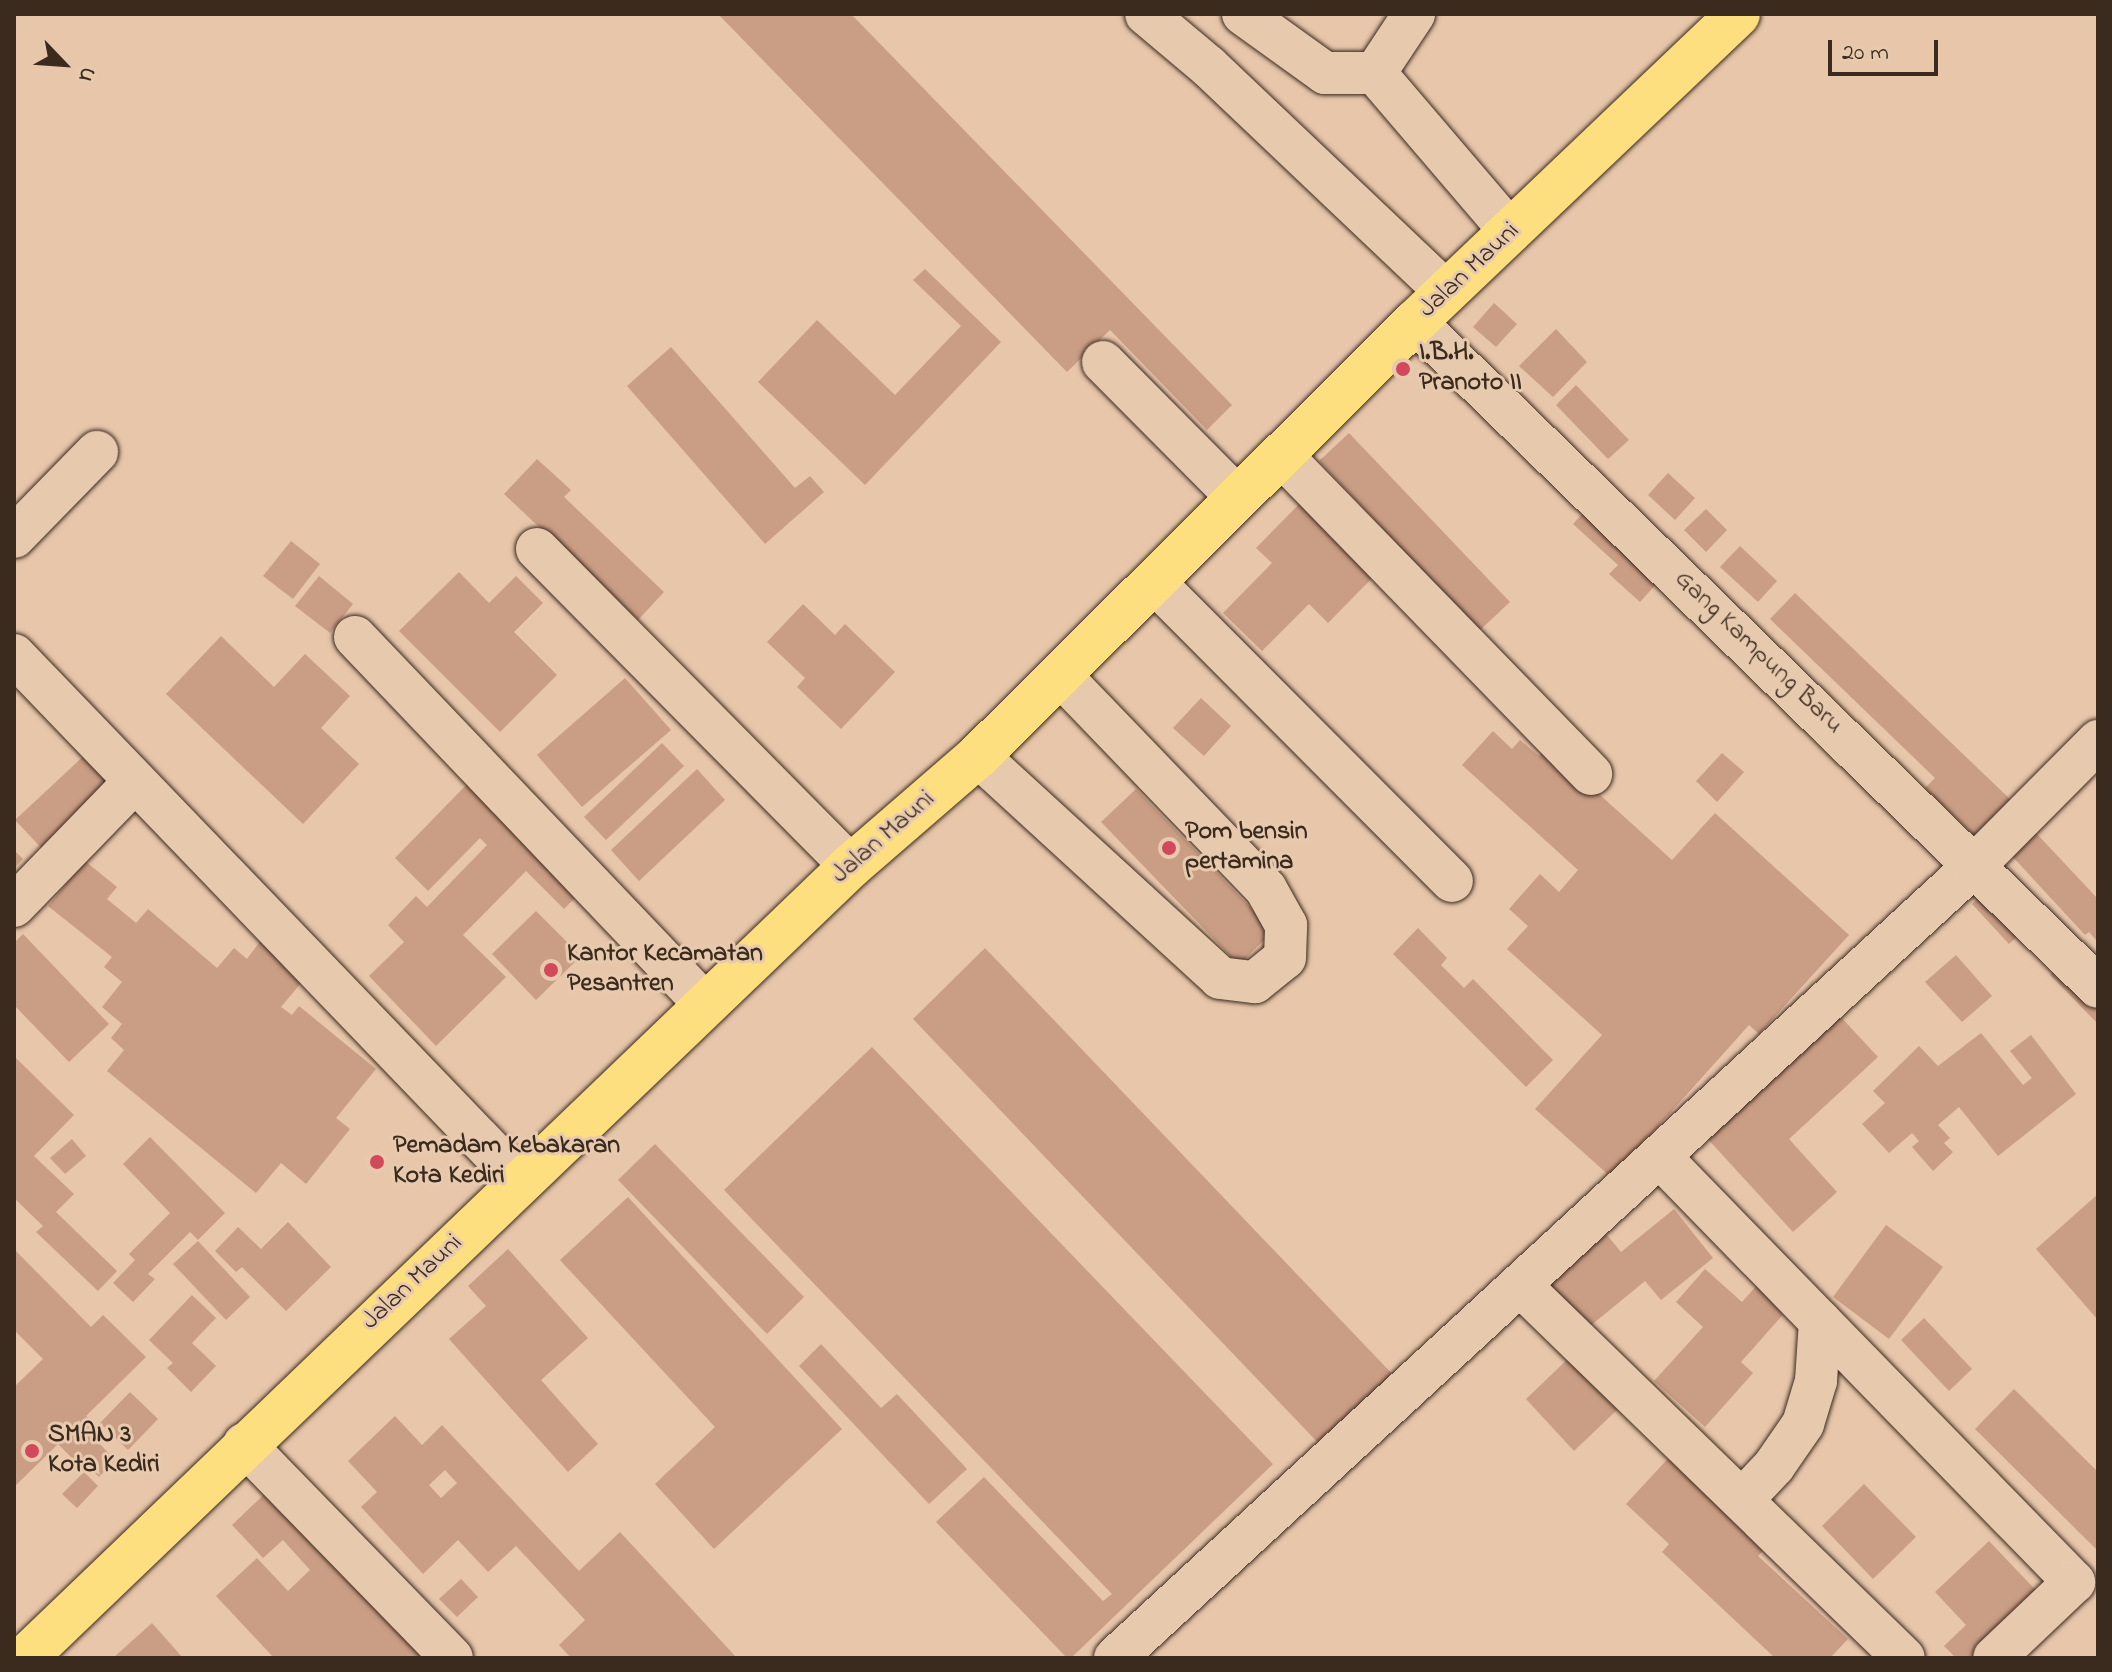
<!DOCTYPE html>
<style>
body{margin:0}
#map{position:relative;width:2112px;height:1672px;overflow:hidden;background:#e7c6aa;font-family:"Indie Flower",sans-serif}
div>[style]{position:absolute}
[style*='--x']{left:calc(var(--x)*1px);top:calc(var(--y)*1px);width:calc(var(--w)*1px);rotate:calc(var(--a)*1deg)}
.building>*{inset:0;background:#ca9e84}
.roads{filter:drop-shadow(0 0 2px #3b2a1e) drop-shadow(0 0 2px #3b2a1e)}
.minor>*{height:42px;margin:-21px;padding:0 21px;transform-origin:21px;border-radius:21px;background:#e7caae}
.major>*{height:44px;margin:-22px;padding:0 22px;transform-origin:22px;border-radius:22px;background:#fedf80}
.dots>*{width:22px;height:22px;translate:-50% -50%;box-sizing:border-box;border:4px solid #e7caae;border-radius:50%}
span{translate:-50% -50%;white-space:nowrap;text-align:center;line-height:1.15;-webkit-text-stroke:6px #e7caae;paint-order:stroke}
.street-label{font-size:26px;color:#3b2a1e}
.poi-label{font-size:26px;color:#3b2a1e;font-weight:700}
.left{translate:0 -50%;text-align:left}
.frame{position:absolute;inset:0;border:16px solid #3b2a1e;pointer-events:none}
.north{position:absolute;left:24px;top:24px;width:80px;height:80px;-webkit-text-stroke:6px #e7caae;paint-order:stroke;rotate:115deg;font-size:22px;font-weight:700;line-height:32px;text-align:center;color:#3b2a1e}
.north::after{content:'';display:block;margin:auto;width:28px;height:36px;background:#3b2a1e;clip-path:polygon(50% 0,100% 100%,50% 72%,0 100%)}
.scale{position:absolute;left:1828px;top:40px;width:110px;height:36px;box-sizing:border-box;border:4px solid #3b2a1e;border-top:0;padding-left:10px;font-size:24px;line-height:28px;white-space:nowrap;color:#3b2a1e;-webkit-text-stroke:6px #e7caae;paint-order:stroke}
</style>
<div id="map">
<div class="building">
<i style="clip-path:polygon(718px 14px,851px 14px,1232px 405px,1207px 430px,1110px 330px,1067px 372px)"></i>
<i style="clip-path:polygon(925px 269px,1001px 342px,865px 485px,758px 382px,817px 320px,895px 395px,961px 326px,913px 280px)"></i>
<i style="clip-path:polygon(1494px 303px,1517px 324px,1496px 347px,1473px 327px)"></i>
<i style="clip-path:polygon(1556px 329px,1587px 362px,1553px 397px,1519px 366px)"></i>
<i style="clip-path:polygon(671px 347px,795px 488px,810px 476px,824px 492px,765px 544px,627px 386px)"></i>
<i style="clip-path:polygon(1576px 385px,1629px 440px,1608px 459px,1556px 405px)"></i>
<i style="clip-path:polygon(1349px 433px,1510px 602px,1479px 631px,1319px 461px)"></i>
<i style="clip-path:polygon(537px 459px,571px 490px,564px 497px,664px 592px,638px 620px,504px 494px)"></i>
<i style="clip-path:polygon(1668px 473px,1695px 498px,1675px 520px,1648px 495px)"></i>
<i style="clip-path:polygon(1308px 495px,1382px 568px,1328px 623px,1309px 604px,1262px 651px,1223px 613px,1272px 563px,1256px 548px)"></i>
<i style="clip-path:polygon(1594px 501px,1669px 570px,1640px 602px,1609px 574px,1618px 565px,1573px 524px)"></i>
<i style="clip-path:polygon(1706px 509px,1727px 530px,1706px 552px,1684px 530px)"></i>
<i style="clip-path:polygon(291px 541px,320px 564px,293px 599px,263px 576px)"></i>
<i style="clip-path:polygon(1740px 546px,1777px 581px,1758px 602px,1720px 567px)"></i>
<i style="clip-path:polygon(459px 572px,489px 603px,516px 576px,543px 603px,514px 632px,557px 675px,500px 732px,399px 631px)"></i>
<i style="clip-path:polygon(319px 576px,353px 604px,330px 633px,295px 606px)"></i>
<i style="clip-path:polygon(1795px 593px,2012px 801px,1977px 838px,1925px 788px,1935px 778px,1770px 619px)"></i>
<i style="clip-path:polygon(803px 604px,835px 635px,845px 624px,895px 672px,841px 729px,797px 687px,805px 678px,767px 642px)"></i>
<i style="clip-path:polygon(221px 636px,274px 687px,305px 654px,350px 696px,321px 728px,359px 764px,303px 824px,166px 694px)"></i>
<i style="clip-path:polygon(625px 678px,671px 730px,582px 807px,537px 755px)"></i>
<i style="clip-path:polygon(1201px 698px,1231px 726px,1204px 756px,1173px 728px)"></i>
<i style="clip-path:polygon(1493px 731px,1512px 749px,1520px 740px,1539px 756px,1547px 747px,1672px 860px,1715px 813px,1849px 935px,1759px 1034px,1749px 1025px,1612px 1178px,1535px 1109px,1602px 1035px,1507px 949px,1528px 926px,1509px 909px,1540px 874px,1559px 892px,1578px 870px,1462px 765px)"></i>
<i style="clip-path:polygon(662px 743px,684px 766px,606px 840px,584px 817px)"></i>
<i style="clip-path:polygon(88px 752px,120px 787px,48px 855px,15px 820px)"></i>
<i style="clip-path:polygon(1722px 753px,1744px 772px,1717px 802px,1696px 781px)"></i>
<i style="clip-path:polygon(697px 769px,725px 800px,639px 881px,611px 850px)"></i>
<i style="clip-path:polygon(473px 778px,585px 888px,564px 909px,526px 871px,463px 935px,506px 977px,436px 1046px,369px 976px,404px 942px,388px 925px,416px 896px,427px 907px,487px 845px,480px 838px,428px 891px,395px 858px)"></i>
<i style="clip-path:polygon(1136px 789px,1273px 931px,1239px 965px,1101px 822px)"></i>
<i style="clip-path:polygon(2036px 833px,2098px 899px,2098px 942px,2089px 932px,2085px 935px,2012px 856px)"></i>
<i style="clip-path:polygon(14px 850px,23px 859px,14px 868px)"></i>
<i style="clip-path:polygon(85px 861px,117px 887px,107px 899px,136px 923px,148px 909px,217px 968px,234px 948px,247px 959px,261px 940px,306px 977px,281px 1007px,292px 1015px,299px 1006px,376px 1069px,336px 1118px,350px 1129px,306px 1184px,281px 1163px,256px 1193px,107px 1071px,124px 1050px,111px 1038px,122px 1024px,102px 1007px,122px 982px,104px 967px,112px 957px,48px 906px)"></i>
<i style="clip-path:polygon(1993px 884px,2030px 925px,2009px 944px,1972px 904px)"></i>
<i style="clip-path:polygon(536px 911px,581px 956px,536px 1000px,492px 954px)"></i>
<i style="clip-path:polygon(1418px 928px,1447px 958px,1441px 965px,1464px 988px,1473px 979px,1553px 1060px,1526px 1087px,1393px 954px)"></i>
<i style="clip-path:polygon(23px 934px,109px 1024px,69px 1062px,14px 1005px,14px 943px)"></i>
<i style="clip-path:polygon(985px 948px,1399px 1381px,1326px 1451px,913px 1019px)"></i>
<i style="clip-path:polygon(1956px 955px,1992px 996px,1962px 1022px,1925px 982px)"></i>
<i style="clip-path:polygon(2065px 959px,2098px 992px,2098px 1024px,2050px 975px)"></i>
<i style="clip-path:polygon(1838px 1014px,1878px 1057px,1789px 1139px,1837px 1192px,1793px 1232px,1705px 1136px)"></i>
<i style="clip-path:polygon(1981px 1033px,2023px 1085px,2032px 1078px,2010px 1051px,2031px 1035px,2076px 1094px,1998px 1156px,1959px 1107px,1938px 1125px,1950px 1138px,1944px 1143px,1953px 1152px,1933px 1171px,1912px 1147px,1919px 1141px,1912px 1133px,1889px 1153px,1862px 1124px,1885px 1103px,1873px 1091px,1919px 1046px,1938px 1066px)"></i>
<i style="clip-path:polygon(872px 1047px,1273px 1464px,1071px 1658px,1067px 1658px,936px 1522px,984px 1477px,1103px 1601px,1112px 1594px,724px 1190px)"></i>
<i style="clip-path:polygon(14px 1056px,74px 1115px,34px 1156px,74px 1194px,56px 1212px,117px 1271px,98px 1291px,36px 1232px,43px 1226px,14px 1198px)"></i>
<i style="clip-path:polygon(150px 1137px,225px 1213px,198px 1240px,190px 1232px,148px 1274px,155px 1279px,133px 1302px,113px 1283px,135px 1260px,129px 1254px,170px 1213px,123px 1164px)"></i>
<i style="clip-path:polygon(72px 1139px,86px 1156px,65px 1174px,50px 1158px)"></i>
<i style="clip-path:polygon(655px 1144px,804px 1297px,767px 1334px,618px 1180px)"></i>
<i style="clip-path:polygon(2098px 1194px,2098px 1320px,2036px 1249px)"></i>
<i style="clip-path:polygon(628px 1197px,842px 1429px,714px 1549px,655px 1484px,715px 1427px,560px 1260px)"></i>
<i style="clip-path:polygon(1674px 1209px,1713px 1258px,1661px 1300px,1645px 1281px,1583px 1332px,1541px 1281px,1603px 1230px,1621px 1252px)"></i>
<i style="clip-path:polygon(288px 1222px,331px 1267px,286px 1311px,242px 1267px,236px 1272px,215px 1251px,238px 1227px,261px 1249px)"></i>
<i style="clip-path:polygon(1886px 1225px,1943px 1267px,1889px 1339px,1833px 1297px)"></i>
<i style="clip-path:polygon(198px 1241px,250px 1297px,226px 1320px,173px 1264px)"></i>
<i style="clip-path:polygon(14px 1249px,91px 1327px,103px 1315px,146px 1357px,86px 1416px,103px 1432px,96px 1440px,115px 1460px,99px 1477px,79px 1457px,75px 1461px,58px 1444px,14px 1487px,14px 1387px,43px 1359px,14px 1330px)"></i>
<i style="clip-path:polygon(508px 1249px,588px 1338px,541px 1380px,598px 1444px,568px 1472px,449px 1339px,486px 1306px,468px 1286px)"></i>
<i style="clip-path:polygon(1705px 1269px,1742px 1302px,1759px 1283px,1788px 1309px,1741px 1362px,1753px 1373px,1705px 1427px,1654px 1381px,1703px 1327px,1676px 1302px)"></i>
<i style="clip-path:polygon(192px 1295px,216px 1318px,192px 1343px,216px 1366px,191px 1392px,167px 1368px,173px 1363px,149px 1340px)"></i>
<i style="clip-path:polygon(1924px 1318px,1972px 1369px,1949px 1391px,1901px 1340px)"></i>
<i style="clip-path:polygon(821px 1344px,881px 1408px,897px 1394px,967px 1469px,929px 1504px,799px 1366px)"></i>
<i style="clip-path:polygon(1571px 1356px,1619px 1408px,1574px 1451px,1526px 1399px)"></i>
<i style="clip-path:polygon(2014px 1389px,2098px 1472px,2098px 1551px,1975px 1429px)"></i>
<i style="clip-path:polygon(130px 1392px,158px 1419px,128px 1450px,100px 1423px)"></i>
<i style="clip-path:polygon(evenodd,395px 1416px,422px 1445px,442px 1425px,579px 1571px,620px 1532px,737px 1658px,571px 1658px,559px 1645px,585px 1620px,516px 1546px,488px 1572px,458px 1540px,423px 1574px,361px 1507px,377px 1492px,348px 1461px,395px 1416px,445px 1470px,457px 1483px,441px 1498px,429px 1485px,445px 1470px)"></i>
<i style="clip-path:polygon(1675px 1451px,1772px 1541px,1758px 1556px,1848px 1639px,1830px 1658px,1775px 1658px,1662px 1552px,1669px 1544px,1626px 1504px)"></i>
<i style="clip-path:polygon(84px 1472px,98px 1486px,77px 1508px,62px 1494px)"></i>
<i style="clip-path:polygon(278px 1481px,445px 1658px,274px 1658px,216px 1596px,257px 1558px,288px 1591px,310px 1570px,283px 1540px,263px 1558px,232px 1525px)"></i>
<i style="clip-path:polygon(1864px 1484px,1916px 1537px,1873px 1579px,1822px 1526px)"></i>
<i style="clip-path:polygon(1989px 1541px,2047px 1602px,1989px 1658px,1956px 1658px,1944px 1646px,1966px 1625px,1935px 1592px)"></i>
<i style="clip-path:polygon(461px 1579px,478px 1597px,457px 1617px,439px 1599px)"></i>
<i style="clip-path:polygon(152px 1623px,183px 1658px,113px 1658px)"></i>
</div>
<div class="roads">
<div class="minor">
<i style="--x:1146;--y:14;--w:81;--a:40"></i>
<i style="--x:1208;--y:66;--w:328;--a:43.5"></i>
<i style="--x:1243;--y:14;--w:101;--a:35.7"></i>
<i style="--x:1325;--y:73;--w:50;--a:0"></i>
<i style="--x:1375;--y:73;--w:209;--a:49.5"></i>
<i style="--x:1375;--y:73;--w:71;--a:-56.5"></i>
<i style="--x:1415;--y:322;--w:953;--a:44.23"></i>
<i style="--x:1103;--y:362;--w:190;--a:45.2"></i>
<i style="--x:1281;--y:455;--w:445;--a:45.8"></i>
<i style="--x:14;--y:537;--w:119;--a:-45.7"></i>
<i style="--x:537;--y:549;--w:446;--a:45.3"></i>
<i style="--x:1154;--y:582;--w:422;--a:45.1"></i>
<i style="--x:355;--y:637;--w:507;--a:46.36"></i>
<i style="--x:14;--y:655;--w:731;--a:46.11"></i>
<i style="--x:978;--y:756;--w:328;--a:42.5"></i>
<i style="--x:1220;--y:978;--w:35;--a:7"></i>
<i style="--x:1255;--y:982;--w:38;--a:-39"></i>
<i style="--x:1285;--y:958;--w:33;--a:-88"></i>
<i style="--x:1286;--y:925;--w:41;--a:-119.1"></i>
<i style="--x:1266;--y:889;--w:297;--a:-133.9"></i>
<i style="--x:14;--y:906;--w:174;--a:-45.9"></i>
<i style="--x:1659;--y:1156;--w:595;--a:45.75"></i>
<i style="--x:2074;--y:1582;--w:110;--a:136.5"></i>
<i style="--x:1520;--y:1285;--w:535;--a:44.17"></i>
<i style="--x:244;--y:1444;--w:298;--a:45.8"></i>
<i style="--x:1742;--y:1500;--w:47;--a:-46.7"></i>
<i style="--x:1774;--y:1466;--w:51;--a:-55.4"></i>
<i style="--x:1803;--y:1424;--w:45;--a:-73.2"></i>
<i style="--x:1816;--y:1381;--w:60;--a:-86.2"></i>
<i style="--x:1115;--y:1658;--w:1170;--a:-42.68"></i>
<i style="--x:1975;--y:865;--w:175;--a:-45.2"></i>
</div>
<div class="major">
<i style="--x:25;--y:1658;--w:1144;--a:-43.8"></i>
<i style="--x:851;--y:866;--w:168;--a:-40.9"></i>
<i style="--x:978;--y:756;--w:616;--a:-44.8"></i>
<i style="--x:1415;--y:322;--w:446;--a:-43.6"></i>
</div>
</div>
<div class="dots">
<i style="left:1403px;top:369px;background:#d1495b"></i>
<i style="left:1169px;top:848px;background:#d1495b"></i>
<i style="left:551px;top:970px;background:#d1495b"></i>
<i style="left:377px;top:1162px;background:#d1495b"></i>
<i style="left:32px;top:1451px;background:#d1495b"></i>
</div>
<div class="street-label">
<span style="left:1470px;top:271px;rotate:-43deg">Jalan Mauni</span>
<span style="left:1758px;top:653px;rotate:44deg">Gang Kampung Baru</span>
<span style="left:884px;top:838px;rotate:-41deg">Jalan Mauni</span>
<span style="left:413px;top:1283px;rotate:-43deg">Jalan Mauni</span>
</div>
<div class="poi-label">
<span class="left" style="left:1419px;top:369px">I.B.H.<br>Pranoto II</span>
<span class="left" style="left:1185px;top:848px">Pom bensin<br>pertamina</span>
<span class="left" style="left:567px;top:970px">Kantor Kecamatan<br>Pesantren</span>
<span class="left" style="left:393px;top:1162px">Pemadam Kebakaran<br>Kota Kediri</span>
<span class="left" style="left:48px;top:1451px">SMAN 3<br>Kota Kediri</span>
</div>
<div class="frame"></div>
<div class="north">U</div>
<div class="scale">20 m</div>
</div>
